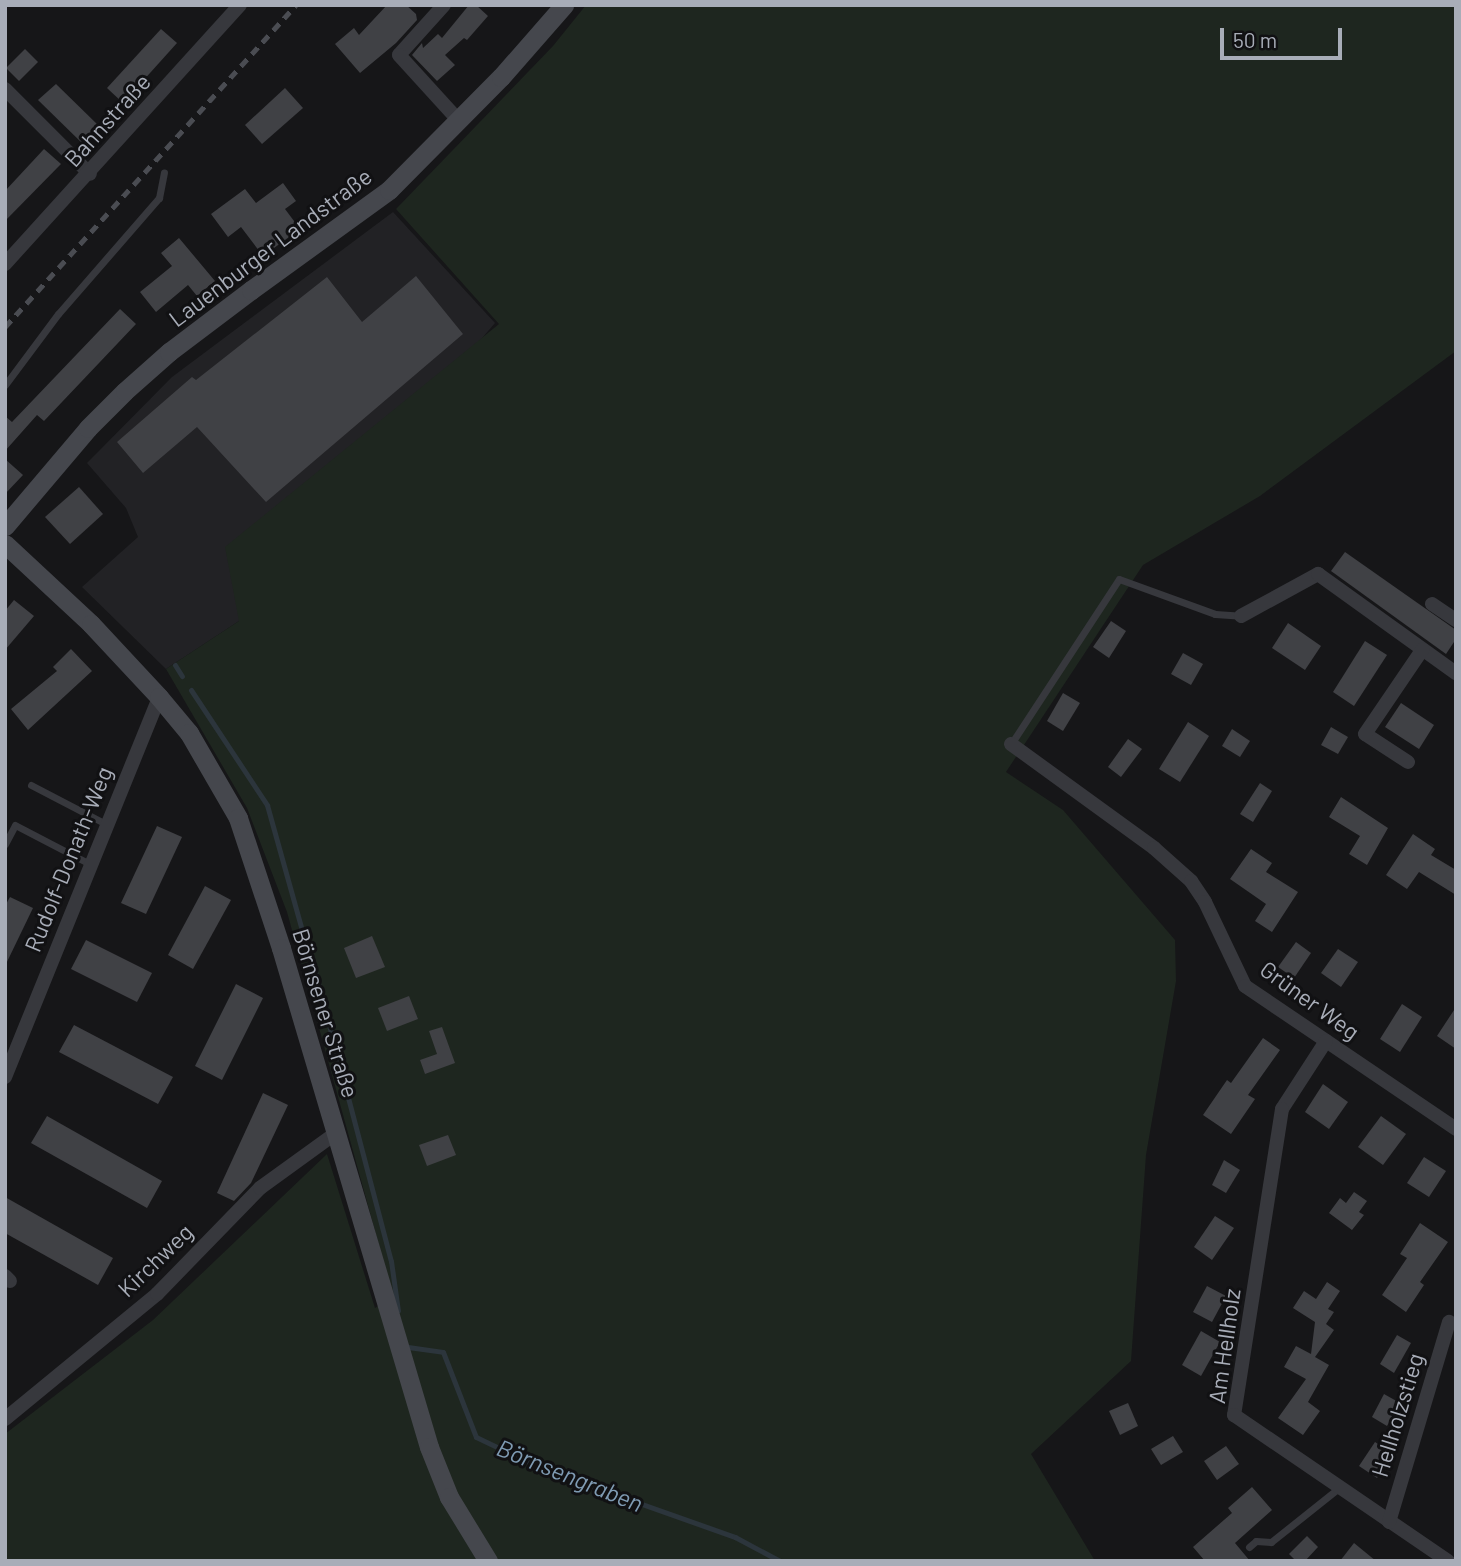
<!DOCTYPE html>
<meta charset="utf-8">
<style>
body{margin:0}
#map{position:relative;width:1461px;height:1566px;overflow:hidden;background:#161618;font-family:Barlow,sans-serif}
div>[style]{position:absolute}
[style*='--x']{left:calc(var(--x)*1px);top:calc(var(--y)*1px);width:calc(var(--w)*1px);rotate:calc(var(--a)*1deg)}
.built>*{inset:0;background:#222225}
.green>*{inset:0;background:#1e261f}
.stream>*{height:5px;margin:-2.5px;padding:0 2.5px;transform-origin:2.5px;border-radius:2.5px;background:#2c353c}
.building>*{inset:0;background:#404145}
.lane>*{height:7px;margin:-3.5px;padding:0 3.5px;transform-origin:3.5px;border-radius:3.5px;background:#37383d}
.street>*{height:14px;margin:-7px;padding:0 7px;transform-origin:7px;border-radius:7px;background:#37383d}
.secondary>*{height:19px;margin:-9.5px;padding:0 9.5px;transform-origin:9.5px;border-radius:9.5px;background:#45474d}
.rail>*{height:5px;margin-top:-2.5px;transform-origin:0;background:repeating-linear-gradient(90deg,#4a4c52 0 9px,transparent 0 16px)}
span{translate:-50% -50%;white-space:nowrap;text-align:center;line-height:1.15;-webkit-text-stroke:6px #111113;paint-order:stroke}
.street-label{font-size:23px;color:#a8adb8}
.water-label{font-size:24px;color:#7f9bb3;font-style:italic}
.frame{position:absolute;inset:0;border:7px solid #a8adb8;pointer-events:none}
.scale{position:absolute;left:1220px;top:28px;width:122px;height:32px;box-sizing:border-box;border:4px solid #a8adb8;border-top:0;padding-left:9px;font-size:21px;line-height:24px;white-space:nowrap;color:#a8adb8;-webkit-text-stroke:5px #111113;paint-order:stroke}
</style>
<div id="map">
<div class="built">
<i style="clip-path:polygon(393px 212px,495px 323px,239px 621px,166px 669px,82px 587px,138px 537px,126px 508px,87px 463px,172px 377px)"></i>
</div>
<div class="green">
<i style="clip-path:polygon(586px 5px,1456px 5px,1456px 351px,1260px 496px,1143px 565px,1006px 772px,1063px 810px,1175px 940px,1176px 981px,1146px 1155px,1131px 1361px,1031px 1454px,1095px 1561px,5px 1561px,5px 1434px,153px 1320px,327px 1154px,375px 1308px,393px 1296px,287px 912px,247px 808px,166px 669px,239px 621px,225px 547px,499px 324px,396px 209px,553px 46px)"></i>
</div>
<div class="stream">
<i style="--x:175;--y:665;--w:13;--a:58"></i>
<i style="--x:191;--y:690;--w:138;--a:56.5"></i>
<i style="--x:267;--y:805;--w:134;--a:74.4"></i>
<i style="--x:308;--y:945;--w:327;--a:75.3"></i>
<i style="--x:391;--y:1261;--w:50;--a:82"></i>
<i style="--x:408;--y:1347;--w:35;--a:8"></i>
<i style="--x:443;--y:1352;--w:91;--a:68.8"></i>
<i style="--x:476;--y:1437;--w:74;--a:25.5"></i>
<i style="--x:543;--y:1469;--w:204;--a:19.5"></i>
<i style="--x:735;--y:1537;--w:51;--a:28.1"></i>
</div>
<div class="building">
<i style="clip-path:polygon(387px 5px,406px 5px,416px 14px,417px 20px,396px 43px,360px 73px,335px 44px,354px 28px,359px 35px)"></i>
<i style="clip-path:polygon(469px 5px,476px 5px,488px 16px,467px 40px,464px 38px,445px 55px,455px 65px,437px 81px,412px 55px,422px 43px,423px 48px,438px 34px,442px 38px)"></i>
<i style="clip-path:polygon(161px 29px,177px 43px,123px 103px,107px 88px)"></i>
<i style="clip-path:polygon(25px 49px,38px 62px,19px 81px,6px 68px)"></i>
<i style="clip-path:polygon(56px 84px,100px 127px,84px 145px,38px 100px)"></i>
<i style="clip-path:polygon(285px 88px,303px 108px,262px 144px,245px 125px)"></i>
<i style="clip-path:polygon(44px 149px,61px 164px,5px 221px,5px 191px)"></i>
<i style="clip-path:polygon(283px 183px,296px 201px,285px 209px,300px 229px,263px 256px,241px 227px,228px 237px,211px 214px,245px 189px,256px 203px)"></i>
<i style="clip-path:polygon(179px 238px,215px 281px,197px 296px,188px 285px,156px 312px,140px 292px,172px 266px,161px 253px)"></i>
<i style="clip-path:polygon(416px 276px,463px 334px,266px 502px,197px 427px,143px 473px,117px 442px,192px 377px,196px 380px,327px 277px,362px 322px)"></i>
<i style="clip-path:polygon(120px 309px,136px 324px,44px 421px,37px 415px,5px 451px,5px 416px,12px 422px)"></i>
<i style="clip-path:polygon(5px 459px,23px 475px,5px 494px)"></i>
<i style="clip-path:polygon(79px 487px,103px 514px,70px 544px,45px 517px)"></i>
<i style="clip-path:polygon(1345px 552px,1456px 630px,1456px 639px,1446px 654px,1331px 571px)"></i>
<i style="clip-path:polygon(14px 600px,34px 616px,5px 650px,5px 611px)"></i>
<i style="clip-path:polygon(1111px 621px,1126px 631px,1109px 658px,1093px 647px)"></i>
<i style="clip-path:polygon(1288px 623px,1321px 646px,1305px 670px,1272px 648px)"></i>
<i style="clip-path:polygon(1365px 641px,1387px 655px,1354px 706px,1333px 692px)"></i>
<i style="clip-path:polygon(71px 649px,92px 671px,28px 730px,11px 709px,57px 671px,53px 667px)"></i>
<i style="clip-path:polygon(1183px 653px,1203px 664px,1191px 685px,1171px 674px)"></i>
<i style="clip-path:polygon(1063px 693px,1080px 703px,1063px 731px,1047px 721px)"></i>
<i style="clip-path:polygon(1401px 703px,1434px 725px,1419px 749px,1385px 727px)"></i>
<i style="clip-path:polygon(1188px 722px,1209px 736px,1180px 782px,1159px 769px)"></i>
<i style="clip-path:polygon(1331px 727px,1348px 737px,1338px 754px,1321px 745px)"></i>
<i style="clip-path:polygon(1232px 729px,1250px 741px,1240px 757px,1222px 746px)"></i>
<i style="clip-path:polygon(1128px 739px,1142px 749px,1121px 777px,1108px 767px)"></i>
<i style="clip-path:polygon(1260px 783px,1272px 791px,1253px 822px,1240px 814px)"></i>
<i style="clip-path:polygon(1341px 797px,1388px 828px,1367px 865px,1349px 854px,1360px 836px,1329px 817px)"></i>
<i style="clip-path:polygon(157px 826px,182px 837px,146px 914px,121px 903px)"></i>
<i style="clip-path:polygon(1413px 834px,1435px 849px,1431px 855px,1456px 870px,1456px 895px,1419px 872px,1407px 889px,1386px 875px)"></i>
<i style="clip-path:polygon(1251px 849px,1272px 863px,1266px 872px,1298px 892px,1272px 932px,1255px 921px,1266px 904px,1230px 879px)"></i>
<i style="clip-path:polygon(205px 886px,231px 900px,193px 969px,168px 955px)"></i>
<i style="clip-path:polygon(10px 897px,33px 908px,5px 966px,5px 906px)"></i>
<i style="clip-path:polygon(372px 936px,385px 967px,356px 978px,344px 948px)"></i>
<i style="clip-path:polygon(86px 940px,152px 973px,137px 1002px,71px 969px)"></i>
<i style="clip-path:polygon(1296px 942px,1311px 953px,1294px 978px,1278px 967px)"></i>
<i style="clip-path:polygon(1338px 949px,1358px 962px,1341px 987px,1321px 973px)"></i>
<i style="clip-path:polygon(236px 984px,263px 998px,222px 1080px,195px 1066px)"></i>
<i style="clip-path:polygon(409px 996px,418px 1019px,387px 1031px,378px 1008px)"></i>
<i style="clip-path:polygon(1402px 1004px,1422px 1017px,1400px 1052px,1380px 1039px)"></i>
<i style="clip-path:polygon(1456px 1007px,1456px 1049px,1437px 1036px)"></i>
<i style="clip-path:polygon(74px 1025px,173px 1077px,158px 1104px,59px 1052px)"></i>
<i style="clip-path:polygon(442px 1027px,455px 1063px,425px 1074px,420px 1060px,437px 1054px,429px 1031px)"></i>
<i style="clip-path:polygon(1263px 1038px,1280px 1050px,1248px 1095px,1255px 1099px,1231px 1134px,1203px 1115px,1227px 1080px,1231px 1083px)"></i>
<i style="clip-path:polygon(1323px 1084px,1348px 1102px,1329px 1129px,1305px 1112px)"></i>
<i style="clip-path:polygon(263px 1093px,288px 1105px,251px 1183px,234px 1201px,217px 1193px)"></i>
<i style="clip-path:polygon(47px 1116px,162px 1181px,147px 1208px,31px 1143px)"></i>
<i style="clip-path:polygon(1381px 1116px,1406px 1134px,1383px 1165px,1358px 1147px)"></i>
<i style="clip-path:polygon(448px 1135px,456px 1155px,427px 1166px,419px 1145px)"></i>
<i style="clip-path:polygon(1424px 1157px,1446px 1171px,1429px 1197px,1407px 1183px)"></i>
<i style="clip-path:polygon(1224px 1160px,1240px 1170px,1226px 1193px,1212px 1185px)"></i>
<i style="clip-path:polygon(1354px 1192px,1367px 1201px,1359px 1212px,1364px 1215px,1352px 1230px,1329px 1213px,1340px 1198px,1346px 1203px)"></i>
<i style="clip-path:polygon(5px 1197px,113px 1258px,98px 1285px,5px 1233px)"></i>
<i style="clip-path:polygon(1215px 1216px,1234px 1228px,1212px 1260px,1194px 1247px)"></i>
<i style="clip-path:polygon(1420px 1223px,1448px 1242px,1420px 1282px,1424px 1285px,1406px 1312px,1382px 1295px,1407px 1258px,1400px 1254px)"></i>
<i style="clip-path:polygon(1327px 1282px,1340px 1291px,1328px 1309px,1334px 1312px,1326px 1324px,1334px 1330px,1315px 1357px,1329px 1365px,1308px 1402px,1320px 1411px,1303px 1435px,1278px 1418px,1306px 1379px,1284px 1367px,1296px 1346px,1311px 1354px,1315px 1322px,1293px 1308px,1304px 1291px,1316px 1299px)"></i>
<i style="clip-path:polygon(1207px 1286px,1226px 1296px,1212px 1322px,1193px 1312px)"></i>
<i style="clip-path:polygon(1201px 1331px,1220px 1342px,1201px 1376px,1182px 1365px)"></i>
<i style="clip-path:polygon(1397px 1335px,1411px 1343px,1394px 1373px,1380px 1364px)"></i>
<i style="clip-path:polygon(1384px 1394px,1400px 1403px,1387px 1426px,1372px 1417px)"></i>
<i style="clip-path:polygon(1128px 1403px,1138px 1426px,1120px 1435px,1109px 1411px)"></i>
<i style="clip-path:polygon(1173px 1436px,1183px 1452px,1161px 1465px,1151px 1449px)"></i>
<i style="clip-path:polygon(1375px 1442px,1393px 1454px,1377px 1478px,1359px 1466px)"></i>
<i style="clip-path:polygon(1226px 1446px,1239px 1464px,1217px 1480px,1204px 1461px)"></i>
<i style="clip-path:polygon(1252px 1487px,1272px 1510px,1235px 1543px,1250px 1561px,1205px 1561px,1193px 1547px,1232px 1513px,1228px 1508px)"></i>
<i style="clip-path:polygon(1307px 1536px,1318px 1547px,1305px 1561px,1296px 1561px,1289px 1554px)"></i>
<i style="clip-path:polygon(1354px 1543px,1376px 1561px,1340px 1561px)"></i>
</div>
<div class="lane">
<i style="--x:5;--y:385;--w:89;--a:-53.3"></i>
<i style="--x:58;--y:314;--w:154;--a:-49"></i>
<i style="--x:159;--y:198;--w:26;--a:-79"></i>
<i style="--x:1011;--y:744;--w:197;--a:-56.8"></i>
<i style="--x:1119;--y:579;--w:102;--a:20"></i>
<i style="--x:1215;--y:614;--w:26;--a:4"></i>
<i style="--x:31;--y:785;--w:85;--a:27.5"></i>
<i style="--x:5;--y:844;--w:21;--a:-62"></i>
<i style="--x:15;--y:825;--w:85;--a:27.5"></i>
<i style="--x:1249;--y:1547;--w:9;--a:-41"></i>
<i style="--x:1256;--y:1541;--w:15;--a:4"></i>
<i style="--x:1271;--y:1542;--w:87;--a:-38.5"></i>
</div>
<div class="street">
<i style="--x:444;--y:5;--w:67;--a:132"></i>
<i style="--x:399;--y:55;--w:89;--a:47.7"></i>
<i style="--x:5;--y:89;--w:120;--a:45"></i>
<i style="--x:5;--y:264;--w:350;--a:-47.8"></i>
<i style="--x:1432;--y:604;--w:29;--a:34"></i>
<i style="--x:1241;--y:616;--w:88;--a:-28.6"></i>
<i style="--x:1318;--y:574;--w:170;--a:35.7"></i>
<i style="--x:1011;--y:744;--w:177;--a:36"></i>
<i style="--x:1154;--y:848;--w:50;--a:41.7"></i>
<i style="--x:1191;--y:881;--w:25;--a:56"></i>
<i style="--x:1205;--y:902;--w:93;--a:64.5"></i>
<i style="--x:1245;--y:986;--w:255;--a:34.1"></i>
<i style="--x:1408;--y:762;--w:51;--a:-146.9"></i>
<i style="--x:1365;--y:734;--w:102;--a:-55.8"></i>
<i style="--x:1326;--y:1041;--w:81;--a:122.9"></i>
<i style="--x:1282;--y:1109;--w:310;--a:98.9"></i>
<i style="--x:1234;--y:1415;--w:259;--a:34.3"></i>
<i style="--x:5;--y:1077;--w:410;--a:-67.9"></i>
<i style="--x:5;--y:1276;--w:7;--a:45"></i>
<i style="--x:5;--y:1419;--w:197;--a:-39.4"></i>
<i style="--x:157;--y:1294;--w:148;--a:-45.8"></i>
<i style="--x:260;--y:1188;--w:94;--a:-35.9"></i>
<i style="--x:1389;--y:1522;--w:209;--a:-73.3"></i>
</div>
<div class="secondary">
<i style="--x:5;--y:526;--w:128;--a:-49.7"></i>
<i style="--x:88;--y:428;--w:52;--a:-45"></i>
<i style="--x:125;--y:391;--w:59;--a:-41.6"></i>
<i style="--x:169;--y:352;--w:103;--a:-37.1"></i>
<i style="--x:251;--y:290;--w:170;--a:-35.9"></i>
<i style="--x:389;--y:190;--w:159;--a:-45.3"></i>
<i style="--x:501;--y:77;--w:96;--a:-48.8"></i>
<i style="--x:5;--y:544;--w:117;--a:42.9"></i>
<i style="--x:91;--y:624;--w:100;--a:47"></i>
<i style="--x:159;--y:697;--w:47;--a:50.2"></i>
<i style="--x:189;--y:733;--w:98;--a:60"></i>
<i style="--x:238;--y:818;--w:137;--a:71.7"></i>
<i style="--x:281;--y:948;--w:520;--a:73.48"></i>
<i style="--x:429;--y:1447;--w:54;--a:68.2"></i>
<i style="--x:449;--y:1497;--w:75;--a:58.6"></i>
</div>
<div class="rail">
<i style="--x:5;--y:327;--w:434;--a:-47.9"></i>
</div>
<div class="street-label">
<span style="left:107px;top:120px;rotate:-48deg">Bahnstraße</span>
<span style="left:270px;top:247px;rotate:-37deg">Lauenburger Landstraße</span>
<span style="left:68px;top:859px;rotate:-68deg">Rudolf-Donath-Weg</span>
<span style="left:1310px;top:1000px;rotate:36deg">Grüner Weg</span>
<span style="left:326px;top:1013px;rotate:73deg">Börnsener Straße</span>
<span style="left:155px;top:1260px;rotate:-44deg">Kirchweg</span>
<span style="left:1224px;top:1346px;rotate:-82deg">Am Hellholz</span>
<span style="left:1397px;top:1415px;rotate:-73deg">Hellholzstieg</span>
</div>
<div class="water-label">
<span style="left:570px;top:1475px;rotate:22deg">Börnsengraben</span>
</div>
<div class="frame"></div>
<div class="scale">50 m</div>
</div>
